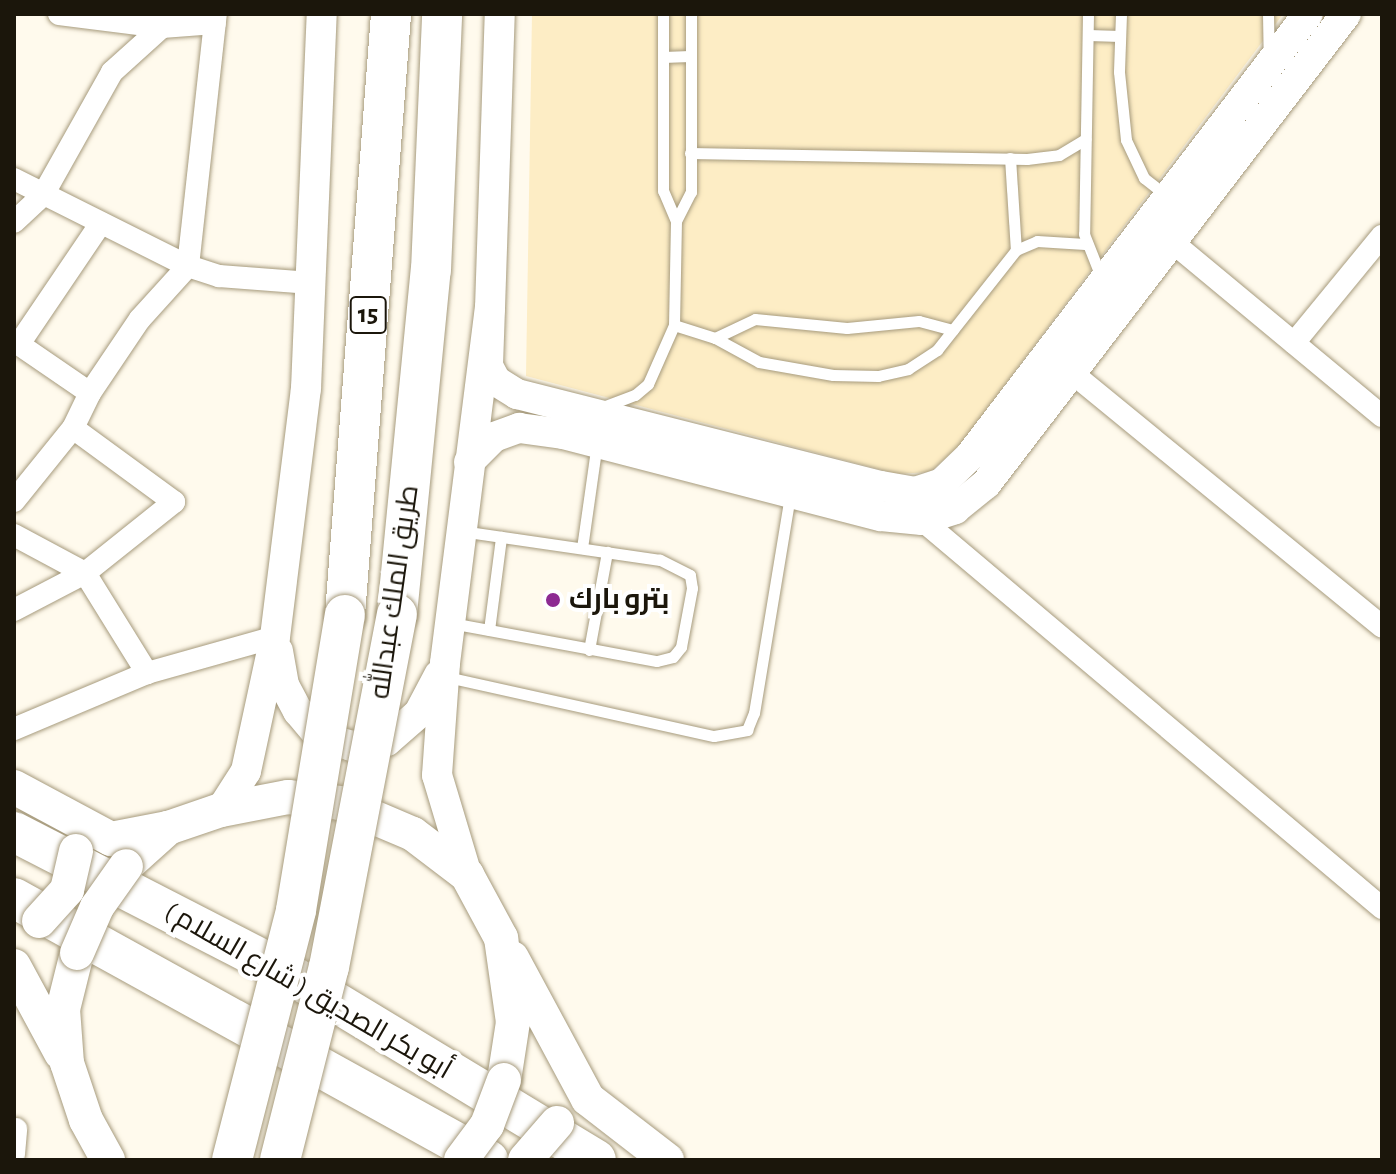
<!DOCTYPE html>
<meta charset="utf-8">
<style>
body{margin:0}
#map{position:relative;width:1396px;height:1174px;overflow:hidden;background:#fffaed;font-family:"Alegreya Sans",Cairo,sans-serif}
div>[style]{position:absolute}
[style*='--x']{left:calc(var(--x)*1px);top:calc(var(--y)*1px);width:calc(var(--w)*1px);rotate:calc(var(--a)*1deg)}
.built>*{inset:0;background:#fdedc5}
.roads{filter:drop-shadow(0 0 2px #a79b7d) drop-shadow(0 0 2px #a79b7d)}
.service>*{height:11px;margin:-5.5px;padding:0 5.5px;transform-origin:5.5px;border-radius:5.5px;background:#fff}
.minor>*{height:22px;margin:-11px;padding:0 11px;transform-origin:11px;border-radius:11px;background:#fff}
.secondary>*{height:30px;margin:-15px;padding:0 15px;transform-origin:15px;border-radius:15px;background:#fff}
.primary>*{height:34px;margin:-17px;padding:0 17px;transform-origin:17px;border-radius:17px;background:#fff}
.motorway>*{height:40px;margin:-20px;padding:0 20px;transform-origin:20px;border-radius:20px;background:#fff}
.bridges{filter:drop-shadow(0 0 2px #a79b7d) drop-shadow(0 0 2px #a79b7d)}
.primary-bridge>*{height:34px;margin:-17px;padding:0 17px;transform-origin:17px;border-radius:17px;background:#fff}
.motorway-bridge>*{height:40px;margin:-20px;padding:0 20px;transform-origin:20px;border-radius:20px;background:#fff}
.dots>*{width:22px;height:22px;translate:-50% -50%;box-sizing:border-box;border:4px solid #fff;border-radius:50%}
span{translate:-50% -50%;white-space:nowrap;text-align:center;line-height:1.15;-webkit-text-stroke:8px #fff;paint-order:stroke}
.shield-label span{padding:2px 6px;background:#fff;border:2px solid;border-radius:6px;-webkit-text-stroke-width:0}
.shield-label{font-size:26px;color:#1b160b;font-weight:700}
.street-label{font-size:28px;color:#1b160b}
.poi-label{font-size:28px;color:#1b160b;font-weight:700}
.left{translate:0 -50%;text-align:left}
.frame{position:absolute;inset:0;border:16px solid #1b160b;pointer-events:none}
</style>
<div id="map">
<div class="built">
<i style="clip-path:polygon(532px 14px,1283px 14px,958px 447px,930px 472px,897px 474px,526px 376px)"></i>
</div>
<div class="roads">
<div class="service">
<i style="--x:1088;--y:14;--w:220;--a:91"></i>
<i style="--x:1084;--y:234;--w:46;--a:68.4"></i>
<i style="--x:1121;--y:14;--w:58;--a:92"></i>
<i style="--x:1119;--y:72;--w:68;--a:84.1"></i>
<i style="--x:1126;--y:140;--w:42;--a:64.7"></i>
<i style="--x:1144;--y:178;--w:29;--a:38"></i>
<i style="--x:1268;--y:14;--w:39;--a:89"></i>
<i style="--x:1088;--y:35;--w:32;--a:2"></i>
<i style="--x:663;--y:57;--w:27;--a:-2"></i>
<i style="--x:690;--y:153;--w:337;--a:1"></i>
<i style="--x:1027;--y:159;--w:32;--a:-7"></i>
<i style="--x:1059;--y:155;--w:31;--a:-31"></i>
<i style="--x:1010;--y:158;--w:92;--a:86.3"></i>
<i style="--x:676;--y:221;--w:33;--a:-63"></i>
<i style="--x:691;--y:192;--w:178;--a:-90"></i>
<i style="--x:674;--y:325;--w:43;--a:17.6"></i>
<i style="--x:715;--y:338;--w:50;--a:28.6"></i>
<i style="--x:759;--y:362;--w:75;--a:10"></i>
<i style="--x:833;--y:375;--w:45;--a:1.3"></i>
<i style="--x:878;--y:376;--w:31;--a:-13"></i>
<i style="--x:908;--y:369;--w:35;--a:-33"></i>
<i style="--x:937;--y:350;--w:127;--a:-51.7"></i>
<i style="--x:1016;--y:250;--w:23;--a:-23"></i>
<i style="--x:1037;--y:241;--w:48;--a:3.6"></i>
<i style="--x:715;--y:338;--w:44;--a:-25.4"></i>
<i style="--x:755;--y:319;--w:92;--a:5.6"></i>
<i style="--x:847;--y:328;--w:72;--a:-5.6"></i>
<i style="--x:919;--y:321;--w:35;--a:15"></i>
<i style="--x:603;--y:407;--w:34;--a:-21"></i>
<i style="--x:635;--y:395;--w:17;--a:-40"></i>
<i style="--x:648;--y:384;--w:64;--a:-66.2"></i>
<i style="--x:674;--y:325;--w:104;--a:-88.9"></i>
<i style="--x:676;--y:221;--w:33;--a:-113"></i>
<i style="--x:663;--y:191;--w:177;--a:-90"></i>
<i style="--x:582;--y:548;--w:106;--a:-81.9"></i>
<i style="--x:451;--y:623;--w:209;--a:10.5"></i>
<i style="--x:657;--y:661;--w:16;--a:-14"></i>
<i style="--x:673;--y:657;--w:13;--a:-51"></i>
<i style="--x:681;--y:647;--w:60;--a:-79.4"></i>
<i style="--x:692;--y:588;--w:13;--a:-99"></i>
<i style="--x:690;--y:575;--w:34;--a:-153"></i>
<i style="--x:660;--y:560;--w:201;--a:-171.7"></i>
<i style="--x:489;--y:630;--w:94;--a:-82.6"></i>
<i style="--x:589;--y:650;--w:100;--a:-79.6"></i>
<i style="--x:447;--y:677;--w:273;--a:12.5"></i>
<i style="--x:714;--y:736;--w:34;--a:-10"></i>
<i style="--x:747;--y:730;--w:18;--a:-68"></i>
<i style="--x:754;--y:713;--w:221;--a:-80.6"></i>
</div>
<div class="minor">
<i style="--x:59;--y:14;--w:104;--a:7.2"></i>
<i style="--x:162;--y:27;--w:53;--a:-4.3"></i>
<i style="--x:14;--y:179;--w:195;--a:26.6"></i>
<i style="--x:188;--y:266;--w:33;--a:18"></i>
<i style="--x:219;--y:276;--w:92;--a:4.4"></i>
<i style="--x:14;--y:222;--w:40;--a:-43"></i>
<i style="--x:43;--y:195;--w:141;--a:-60.7"></i>
<i style="--x:112;--y:72;--w:67;--a:-42"></i>
<i style="--x:1171;--y:241;--w:274;--a:39.7"></i>
<i style="--x:14;--y:341;--w:92;--a:34.4"></i>
<i style="--x:1294;--y:343;--w:139;--a:-50.6"></i>
<i style="--x:19;--y:344;--w:146;--a:-55.9"></i>
<i style="--x:1071;--y:372;--w:402;--a:39.3"></i>
<i style="--x:14;--y:501;--w:94;--a:-51.1"></i>
<i style="--x:73;--y:428;--w:39;--a:-64"></i>
<i style="--x:90;--y:393;--w:89;--a:-56"></i>
<i style="--x:140;--y:319;--w:72;--a:-47.8"></i>
<i style="--x:188;--y:266;--w:254;--a:-83.7"></i>
<i style="--x:922;--y:520;--w:602;--a:40.15"></i>
<i style="--x:14;--y:535;--w:81;--a:28.2"></i>
<i style="--x:85;--y:573;--w:118;--a:58.2"></i>
<i style="--x:14;--y:610;--w:80;--a:-27.5"></i>
<i style="--x:85;--y:573;--w:114;--a:-38.6"></i>
<i style="--x:174;--y:502;--w:125;--a:-143.8"></i>
<i style="--x:14;--y:729;--w:144;--a:-22.8"></i>
<i style="--x:147;--y:673;--w:133;--a:-15.7"></i>
<i style="--x:14;--y:1154;--w:25;--a:-85"></i>
</div>
<div class="secondary">
<i style="--x:490;--y:308;--w:58;--a:92"></i>
<i style="--x:488;--y:366;--w:17;--a:62"></i>
<i style="--x:496;--y:381;--w:25;--a:32"></i>
<i style="--x:517;--y:394;--w:375;--a:14.2"></i>
<i style="--x:881;--y:486;--w:35;--a:10"></i>
<i style="--x:915;--y:492;--w:28;--a:-18"></i>
<i style="--x:942;--y:483;--w:39;--a:-44"></i>
<i style="--x:970;--y:456;--w:556;--a:-52.59"></i>
<i style="--x:469;--y:462;--w:35;--a:-45"></i>
<i style="--x:494;--y:437;--w:27;--a:-20"></i>
<i style="--x:519;--y:428;--w:44;--a:7.8"></i>
<i style="--x:563;--y:434;--w:328;--a:14.5"></i>
<i style="--x:881;--y:516;--w:41;--a:5.6"></i>
<i style="--x:922;--y:520;--w:35;--a:-18"></i>
<i style="--x:955;--y:509;--w:40;--a:-39"></i>
<i style="--x:986;--y:484;--w:592;--a:-52.55"></i>
<i style="--x:278;--y:651;--w:35;--a:80"></i>
<i style="--x:284;--y:685;--w:30;--a:62"></i>
<i style="--x:298;--y:711;--w:33;--a:50"></i>
<i style="--x:319;--y:736;--w:34;--a:17"></i>
<i style="--x:351;--y:746;--w:36;--a:-8"></i>
<i style="--x:387;--y:741;--w:43;--a:-41.2"></i>
<i style="--x:419;--y:713;--w:43;--a:-62.2"></i>
<i style="--x:221;--y:810;--w:46;--a:-57.3"></i>
<i style="--x:246;--y:771;--w:137;--a:-77.8"></i>
<i style="--x:275;--y:637;--w:250;--a:-82.9"></i>
<i style="--x:306;--y:389;--w:375;--a:-87.6"></i>
<i style="--x:467;--y:875;--w:104;--a:-106.7"></i>
<i style="--x:437;--y:775;--w:112;--a:-85.9"></i>
<i style="--x:445;--y:663;--w:358;--a:-82.8"></i>
<i style="--x:490;--y:308;--w:294;--a:-88.1"></i>
</div>
<div class="primary">
<i style="--x:14;--y:787;--w:110;--a:28.2"></i>
<i style="--x:111;--y:839;--w:58;--a:-10.9"></i>
<i style="--x:126;--y:866;--w:57;--a:-42.1"></i>
<i style="--x:168;--y:828;--w:56;--a:-18.8"></i>
<i style="--x:221;--y:810;--w:68;--a:-11"></i>
<i style="--x:288;--y:797;--w:52;--a:6.6"></i>
<i style="--x:340;--y:803;--w:79;--a:23"></i>
<i style="--x:413;--y:834;--w:68;--a:37.2"></i>
<i style="--x:467;--y:875;--w:72;--a:61.6"></i>
<i style="--x:501;--y:938;--w:85;--a:81.9"></i>
<i style="--x:513;--y:1022;--w:59;--a:98.8"></i>
<i style="--x:77;--y:953;--w:58;--a:104"></i>
<i style="--x:63;--y:1009;--w:54;--a:85.8"></i>
<i style="--x:67;--y:1063;--w:60;--a:71.6"></i>
<i style="--x:86;--y:1120;--w:46;--a:61.2"></i>
<i style="--x:512;--y:958;--w:160;--a:61.7"></i>
<i style="--x:588;--y:1099;--w:100;--a:37.7"></i>
<i style="--x:14;--y:966;--w:99;--a:61.6"></i>
</div>
<div class="motorway">
<i style="--x:397;--y:614;--w:346;--a:-84.4"></i>
<i style="--x:431;--y:270;--w:256;--a:-87.5"></i>
<i style="--x:345;--y:615;--w:603;--a:-85.62"></i>
<i style="--x:14;--y:832;--w:300;--a:27.2"></i>
<i style="--x:281;--y:969;--w:368;--a:31.2"></i>
<i style="--x:14;--y:898;--w:542;--a:28.93"></i>
</div>
</div>
<div class="bridges">
<div class="primary-bridge">
<i style="--x:39;--y:921;--w:42;--a:-47.9"></i>
<i style="--x:67;--y:890;--w:40;--a:-77"></i>
<i style="--x:77;--y:953;--w:50;--a:-66.5"></i>
<i style="--x:97;--y:907;--w:50;--a:-54.7"></i>
<i style="--x:461;--y:1160;--w:44;--a:-53.4"></i>
<i style="--x:487;--y:1125;--w:48;--a:-69.3"></i>
<i style="--x:525;--y:1160;--w:49;--a:-49.1"></i>
</div>
<div class="motorway-bridge">
<i style="--x:232;--y:1160;--w:258;--a:-75.6"></i>
<i style="--x:296;--y:910;--w:299;--a:-80.6"></i>
<i style="--x:280;--y:1160;--w:199;--a:-75.8"></i>
<i style="--x:329;--y:967;--w:359;--a:-79.1"></i>
</div>
</div>
<div class="dots">
<i style="left:553px;top:600px;background:#8d2a92"></i>
</div>
<div class="shield-label">
<span style="left:368px;top:315px">15</span>
</div>
<div class="street-label">
<span style="left:395px;top:592px;rotate:-82deg">طريق الملك عبدالله</span>
<span style="left:308px;top:991px;rotate:30deg">( شارع السلام ) أبو بكر الصديق</span>
</div>
<div class="poi-label">
<span class="left" style="left:569px;top:600px">بترو بارك</span>
</div>
<div class="frame"></div>
</div>
